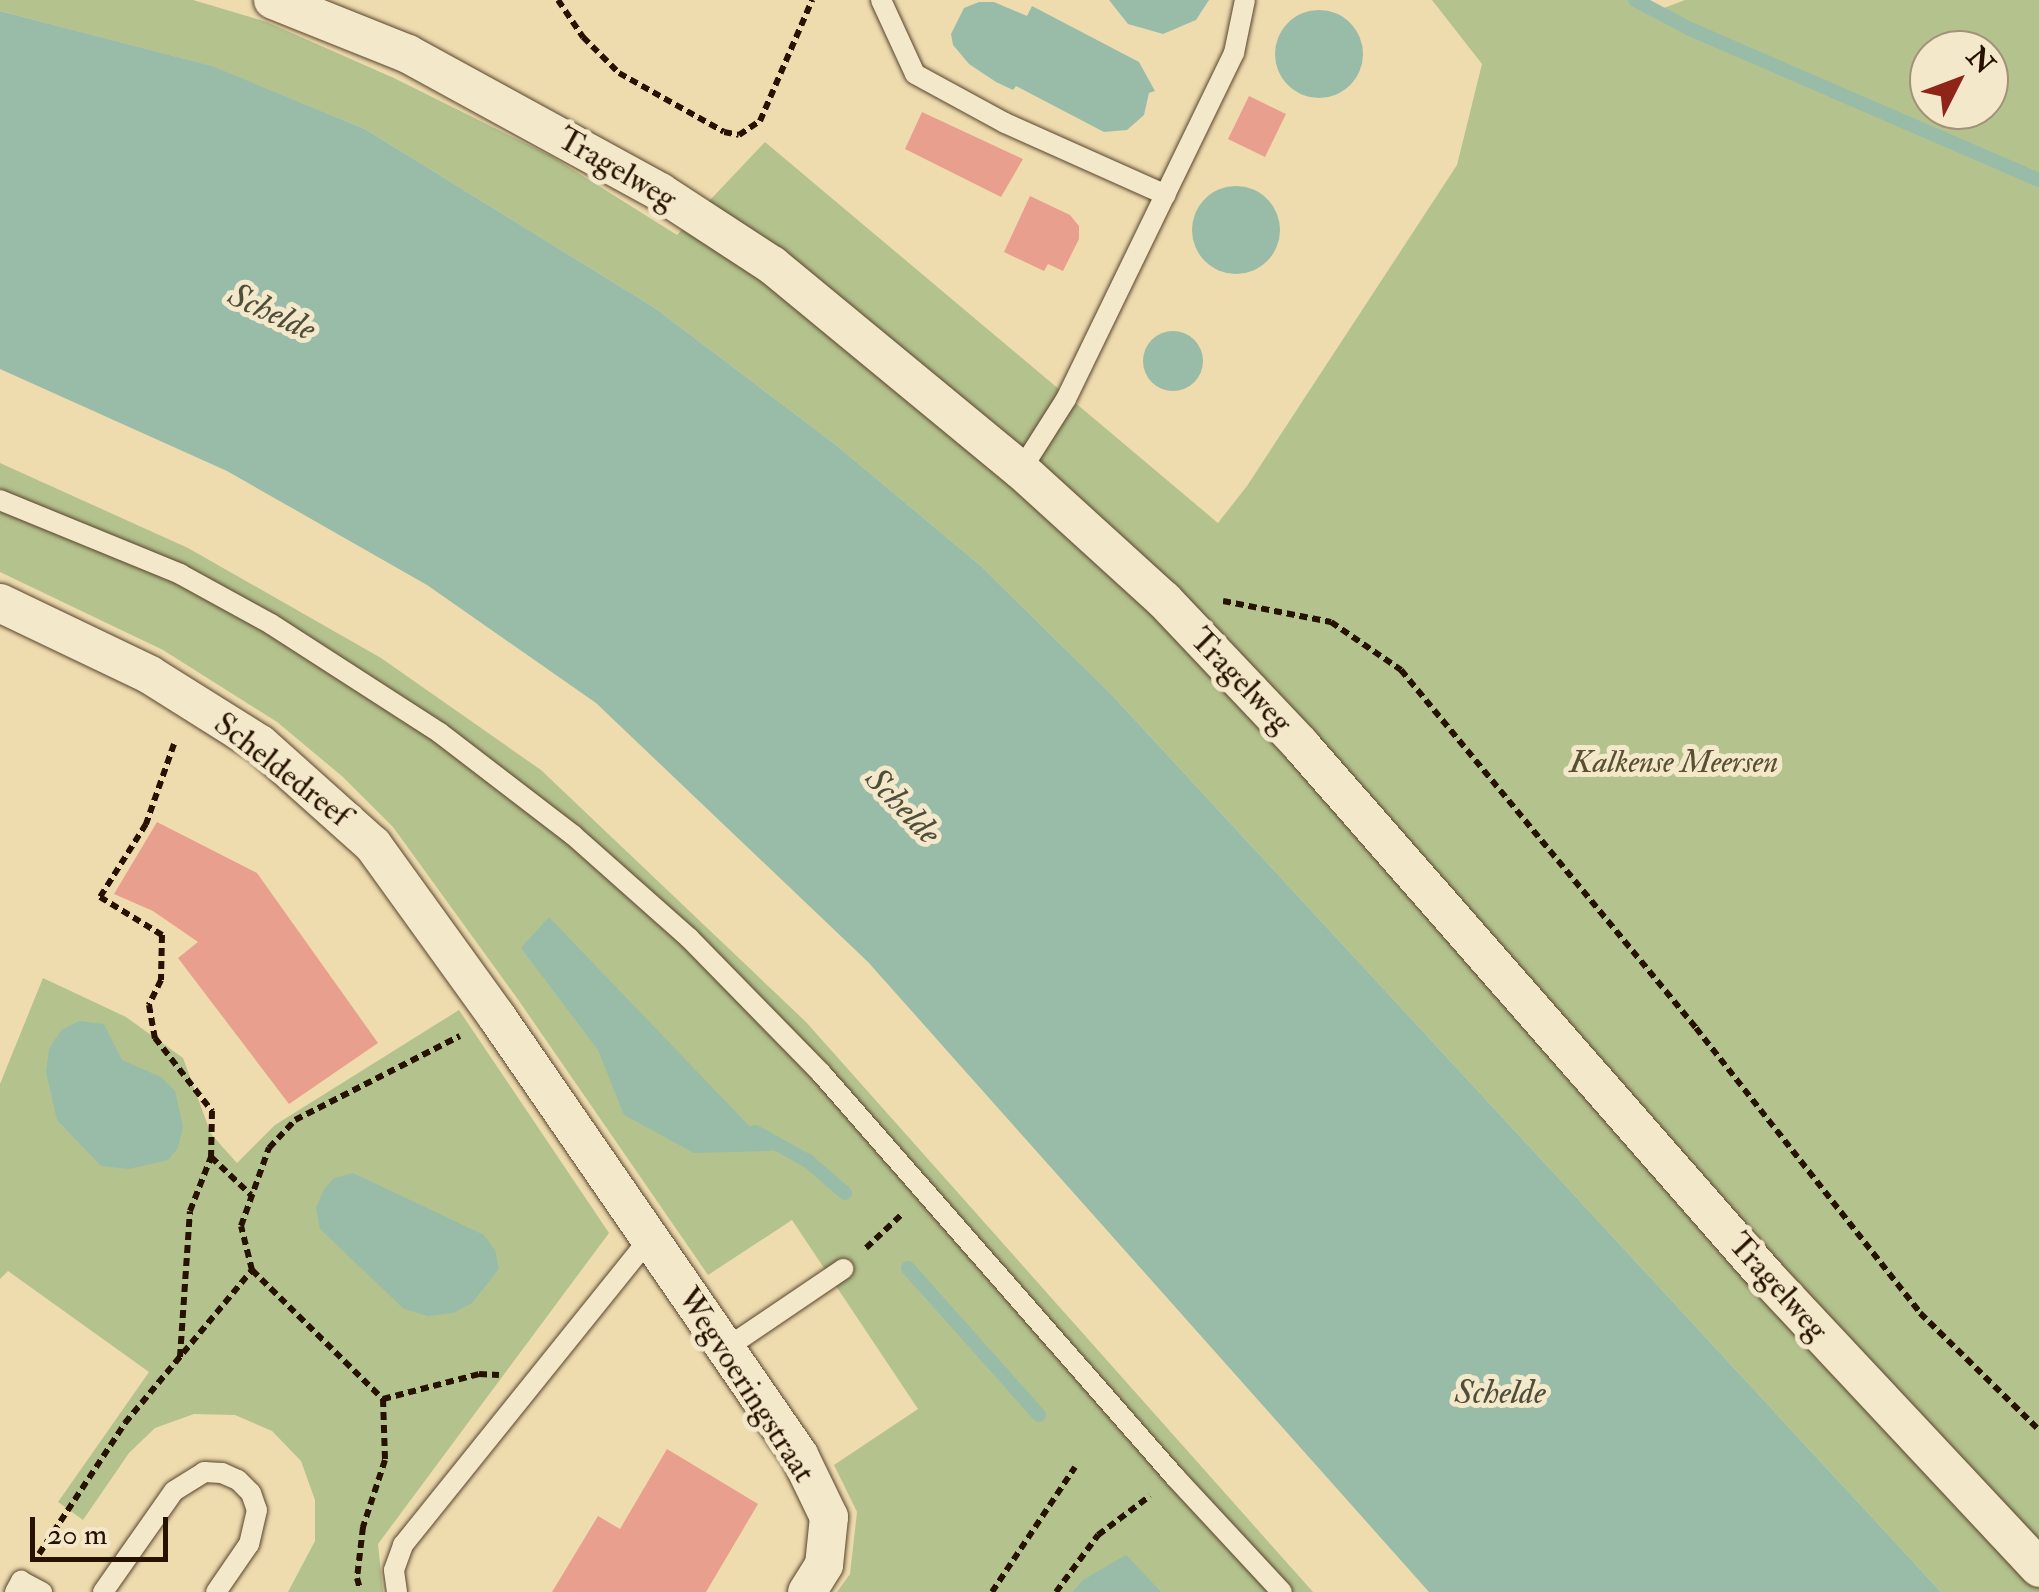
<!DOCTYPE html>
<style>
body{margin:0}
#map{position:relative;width:2039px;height:1592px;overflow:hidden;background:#eedcaf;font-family:"IM FELL Double Pica",serif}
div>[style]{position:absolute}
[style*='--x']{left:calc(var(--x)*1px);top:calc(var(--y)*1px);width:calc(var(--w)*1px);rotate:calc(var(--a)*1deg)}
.green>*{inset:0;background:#b4c28e}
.water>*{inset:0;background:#99bca9}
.round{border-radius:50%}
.stream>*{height:14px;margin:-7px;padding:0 7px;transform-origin:7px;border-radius:7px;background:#99bca9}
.building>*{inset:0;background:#e89f8d}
.path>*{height:6px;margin-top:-3px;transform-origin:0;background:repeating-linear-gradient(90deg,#271200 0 8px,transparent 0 13px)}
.roads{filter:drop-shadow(0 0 2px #59442c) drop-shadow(0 0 2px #59442c)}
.lane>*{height:20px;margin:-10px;padding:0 10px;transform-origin:10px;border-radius:10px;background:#f4e8cb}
.street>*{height:38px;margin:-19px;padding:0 19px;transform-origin:19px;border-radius:19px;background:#f4e8cb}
span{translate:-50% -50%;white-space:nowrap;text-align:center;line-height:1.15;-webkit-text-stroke:10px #f4e8cb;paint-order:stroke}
.street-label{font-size:32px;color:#271200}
.park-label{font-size:32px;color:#585032;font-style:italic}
.water-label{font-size:35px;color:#4f4e3b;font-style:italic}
.north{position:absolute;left:1909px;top:30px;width:100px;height:100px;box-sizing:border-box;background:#f4e8cb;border:2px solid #a2927a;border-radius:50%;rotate:48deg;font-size:28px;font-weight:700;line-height:40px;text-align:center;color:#271200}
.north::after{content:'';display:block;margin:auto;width:35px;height:45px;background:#8f2418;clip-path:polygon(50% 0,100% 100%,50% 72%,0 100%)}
.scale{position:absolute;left:30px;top:1517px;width:138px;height:45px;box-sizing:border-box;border:5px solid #271200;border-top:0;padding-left:12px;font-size:30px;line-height:35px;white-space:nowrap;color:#271200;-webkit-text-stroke:8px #f4e8cb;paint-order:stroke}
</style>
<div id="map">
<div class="green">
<i style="clip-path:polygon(evenodd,0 0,193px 0,267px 22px,396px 79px,551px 156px,677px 235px,765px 142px,1218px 523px,1247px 486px,1457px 165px,1482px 64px,1432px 0,1635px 0,1656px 11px,1685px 0,2039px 0,2039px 1592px,1941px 1592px,1111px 694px,981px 566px,836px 445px,655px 308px,365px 129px,211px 66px,0 11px,0 0,1929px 50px,1989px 50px,1989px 110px,1929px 110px,1929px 50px)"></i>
<i style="clip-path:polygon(0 463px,188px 548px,381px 658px,541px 770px,806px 1022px,1313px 1592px,1162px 1592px,1126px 1556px,1082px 1580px,1072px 1592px,837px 1592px,850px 1574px,857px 1512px,834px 1465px,918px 1409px,792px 1220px,708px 1275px,519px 1001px,393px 827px,343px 777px,277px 722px,163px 650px,0 572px)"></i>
<i style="clip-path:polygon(43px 978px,126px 1017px,183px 1058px,211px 1134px,237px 1163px,275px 1125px,459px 1010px,609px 1233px,378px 1544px,383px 1592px,288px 1592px,315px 1541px,315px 1500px,301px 1461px,272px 1431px,235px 1415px,194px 1414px,155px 1428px,129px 1453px,83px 1520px,58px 1502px,149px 1372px,8px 1271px,0 1279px,0 1084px)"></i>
</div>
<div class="water">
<i style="clip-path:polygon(1109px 0,1209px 0,1196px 20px,1163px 34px,1128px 24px)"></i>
<i style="clip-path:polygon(979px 2px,994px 2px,1027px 16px,1032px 6px,1139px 62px,1155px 91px,1149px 93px,1144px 115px,1127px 130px,1104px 132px,1016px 86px,1013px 90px,996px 82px,969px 64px,953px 45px,951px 34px,964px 8px)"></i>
<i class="round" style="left:1275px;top:10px;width:88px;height:88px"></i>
<i style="clip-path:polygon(0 11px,212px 66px,365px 129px,655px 308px,836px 445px,981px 566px,1111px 694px,1941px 1592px,1429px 1592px,868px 962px,596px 703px,427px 585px,227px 471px,0 369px)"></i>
<i class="round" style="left:1192px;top:186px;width:88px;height:88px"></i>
<i class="round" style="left:1143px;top:331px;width:60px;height:60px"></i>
<i style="clip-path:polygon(549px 917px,755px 1132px,773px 1151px,694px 1153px,624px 1115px,598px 1050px,521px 948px)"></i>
<i style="clip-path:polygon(79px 1021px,104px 1024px,122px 1060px,161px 1077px,175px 1091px,183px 1126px,178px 1148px,168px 1160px,129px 1169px,101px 1166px,57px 1120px,46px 1072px,49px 1049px,61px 1030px)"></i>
<i style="clip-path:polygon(353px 1173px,484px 1235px,495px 1250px,499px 1269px,472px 1303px,453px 1313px,428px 1316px,404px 1309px,320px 1229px,316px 1208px,324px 1189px,334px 1178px)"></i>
<i style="clip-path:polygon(1126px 1555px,1162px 1592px,1072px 1592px,1082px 1580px)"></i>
</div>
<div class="stream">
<i style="--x:1635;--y:0;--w:62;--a:27.8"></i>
<i style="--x:1690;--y:29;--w:380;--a:23.4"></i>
<i style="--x:755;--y:1132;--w:60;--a:28.7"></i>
<i style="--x:808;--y:1161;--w:49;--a:40.9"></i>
<i style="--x:908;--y:1268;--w:197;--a:48.3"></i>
</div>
<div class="building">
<i style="clip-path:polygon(1249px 96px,1286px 114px,1265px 157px,1228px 139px)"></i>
<i style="clip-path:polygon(922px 112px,1023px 159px,1001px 197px,905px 149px)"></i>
<i style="clip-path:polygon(1030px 196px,1070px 215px,1079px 226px,1079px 239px,1063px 271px,1048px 264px,1044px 271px,1004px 252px)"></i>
<i style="clip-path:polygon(157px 822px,257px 873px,378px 1043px,289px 1104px,178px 958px,198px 942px,153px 911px,114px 894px)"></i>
<i style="clip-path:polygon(667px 1449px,758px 1504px,706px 1592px,552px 1592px,598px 1516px,620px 1529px)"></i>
</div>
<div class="path">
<i style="--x:558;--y:0;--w:45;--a:56"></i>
<i style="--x:583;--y:37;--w:51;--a:45"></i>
<i style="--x:619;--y:73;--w:120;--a:29.3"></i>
<i style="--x:724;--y:132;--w:15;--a:11"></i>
<i style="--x:739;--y:135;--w:25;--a:-34"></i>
<i style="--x:760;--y:121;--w:132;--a:-66.7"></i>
<i style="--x:1223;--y:601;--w:110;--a:11"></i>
<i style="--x:1331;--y:622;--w:85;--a:34.4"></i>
<i style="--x:1401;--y:670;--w:464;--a:50.5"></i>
<i style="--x:1696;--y:1028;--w:362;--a:51.8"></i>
<i style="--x:1920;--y:1313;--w:167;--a:44.5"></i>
<i style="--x:174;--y:744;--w:85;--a:109.3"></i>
<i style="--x:146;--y:824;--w:86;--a:122.2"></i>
<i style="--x:100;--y:897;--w:73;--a:31.5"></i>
<i style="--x:162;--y:935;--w:45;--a:91.3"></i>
<i style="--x:161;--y:980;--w:28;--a:116"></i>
<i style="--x:149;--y:1005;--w:34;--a:80"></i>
<i style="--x:155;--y:1038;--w:93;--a:52"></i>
<i style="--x:212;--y:1111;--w:46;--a:91.2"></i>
<i style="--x:211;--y:1157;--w:55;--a:43.5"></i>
<i style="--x:866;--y:1248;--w:48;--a:-43.3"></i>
<i style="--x:252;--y:1270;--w:184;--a:44.6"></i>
<i style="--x:383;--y:1399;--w:61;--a:88.1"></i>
<i style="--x:385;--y:1460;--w:71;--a:108.2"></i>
<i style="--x:363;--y:1527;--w:51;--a:96.7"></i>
<i style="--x:357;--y:1578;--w:11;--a:75"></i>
<i style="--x:180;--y:1357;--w:146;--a:-86.1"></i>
<i style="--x:190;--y:1211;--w:58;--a:-68.7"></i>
<i style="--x:383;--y:1399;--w:99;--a:-14.6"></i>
<i style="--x:479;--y:1374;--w:20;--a:3"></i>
<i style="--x:39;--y:1554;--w:157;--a:-56.7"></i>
<i style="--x:125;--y:1423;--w:199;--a:-50.3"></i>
<i style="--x:252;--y:1270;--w:45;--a:-104"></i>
<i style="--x:241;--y:1226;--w:83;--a:-70.3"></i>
<i style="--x:269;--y:1148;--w:38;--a:-47"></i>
<i style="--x:295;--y:1120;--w:185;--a:-27"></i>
<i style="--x:992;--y:1592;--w:150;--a:-56.4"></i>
<i style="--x:1056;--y:1592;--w:71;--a:-53.6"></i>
<i style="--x:1098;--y:1535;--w:65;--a:-36.9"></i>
</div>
<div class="roads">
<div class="lane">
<i style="--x:881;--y:0;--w:81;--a:65.3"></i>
<i style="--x:915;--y:74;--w:102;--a:28.6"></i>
<i style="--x:1005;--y:123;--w:176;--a:24.1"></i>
<i style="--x:1021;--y:470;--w:84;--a:-57.6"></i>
<i style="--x:1066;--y:399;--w:385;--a:-64.1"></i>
<i style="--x:1234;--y:53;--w:54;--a:-78.3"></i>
<i style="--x:0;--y:500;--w:195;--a:22.3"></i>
<i style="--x:180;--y:574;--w:104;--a:28.8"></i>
<i style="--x:271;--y:624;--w:201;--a:32.8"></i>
<i style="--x:440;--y:733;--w:168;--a:37.5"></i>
<i style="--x:573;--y:835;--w:155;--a:41.6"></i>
<i style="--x:689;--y:938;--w:189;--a:45.6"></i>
<i style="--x:821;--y:1073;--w:537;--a:48.77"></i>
<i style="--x:1175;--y:1477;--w:157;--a:47.1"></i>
<i style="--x:725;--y:1349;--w:143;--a:-34.1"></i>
<i style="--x:15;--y:1592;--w:13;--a:-61"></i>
<i style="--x:21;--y:1581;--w:24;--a:28"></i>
<i style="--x:103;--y:1592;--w:123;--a:-54.9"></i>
<i style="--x:174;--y:1491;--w:36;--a:-32"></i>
<i style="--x:204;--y:1472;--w:18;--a:3"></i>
<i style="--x:222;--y:1473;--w:17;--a:24"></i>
<i style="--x:238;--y:1480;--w:18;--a:45"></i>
<i style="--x:251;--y:1493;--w:18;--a:71"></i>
<i style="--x:257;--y:1510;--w:35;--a:103"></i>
<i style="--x:249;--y:1544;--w:58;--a:124.5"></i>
<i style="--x:397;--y:1592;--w:22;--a:-98"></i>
<i style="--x:394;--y:1570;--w:27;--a:-70"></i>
<i style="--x:403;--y:1545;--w:393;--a:-51.2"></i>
</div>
<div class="street">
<i style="--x:273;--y:0;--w:145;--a:21.8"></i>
<i style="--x:408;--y:54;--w:287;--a:28.7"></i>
<i style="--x:660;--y:192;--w:134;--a:33.1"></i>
<i style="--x:772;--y:265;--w:323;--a:39.5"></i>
<i style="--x:1021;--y:470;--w:193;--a:42.3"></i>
<i style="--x:1164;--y:600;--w:198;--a:46.6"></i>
<i style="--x:1300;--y:744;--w:710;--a:48.77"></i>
<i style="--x:1768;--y:1278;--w:397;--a:46.9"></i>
<i style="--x:0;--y:603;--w:166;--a:25.6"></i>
<i style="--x:150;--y:675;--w:130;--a:32.1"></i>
<i style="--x:260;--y:744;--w:152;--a:41.8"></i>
<i style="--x:373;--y:845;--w:212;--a:54.2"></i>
<i style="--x:497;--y:1017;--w:532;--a:55.41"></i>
<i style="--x:799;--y:1455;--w:69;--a:64.2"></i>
<i style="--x:829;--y:1517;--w:48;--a:95.9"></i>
<i style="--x:824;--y:1565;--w:32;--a:122"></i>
</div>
</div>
<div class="street-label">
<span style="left:617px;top:169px;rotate:30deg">Tragelweg</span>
<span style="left:1241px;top:681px;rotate:46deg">Tragelweg</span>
<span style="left:282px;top:770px;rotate:38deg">Scheldedreef</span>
<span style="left:1778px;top:1287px;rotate:48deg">Tragelweg</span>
<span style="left:746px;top:1385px;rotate:57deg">Wegvoeringstraat</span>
</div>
<div class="park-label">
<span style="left:1674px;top:762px">Kalkense Meersen</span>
</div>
<div class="water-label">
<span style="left:272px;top:312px;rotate:25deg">Schelde</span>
<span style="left:903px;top:806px;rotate:46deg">Schelde</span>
<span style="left:1500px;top:1392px">Schelde</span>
</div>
<div class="north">N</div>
<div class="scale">20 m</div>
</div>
